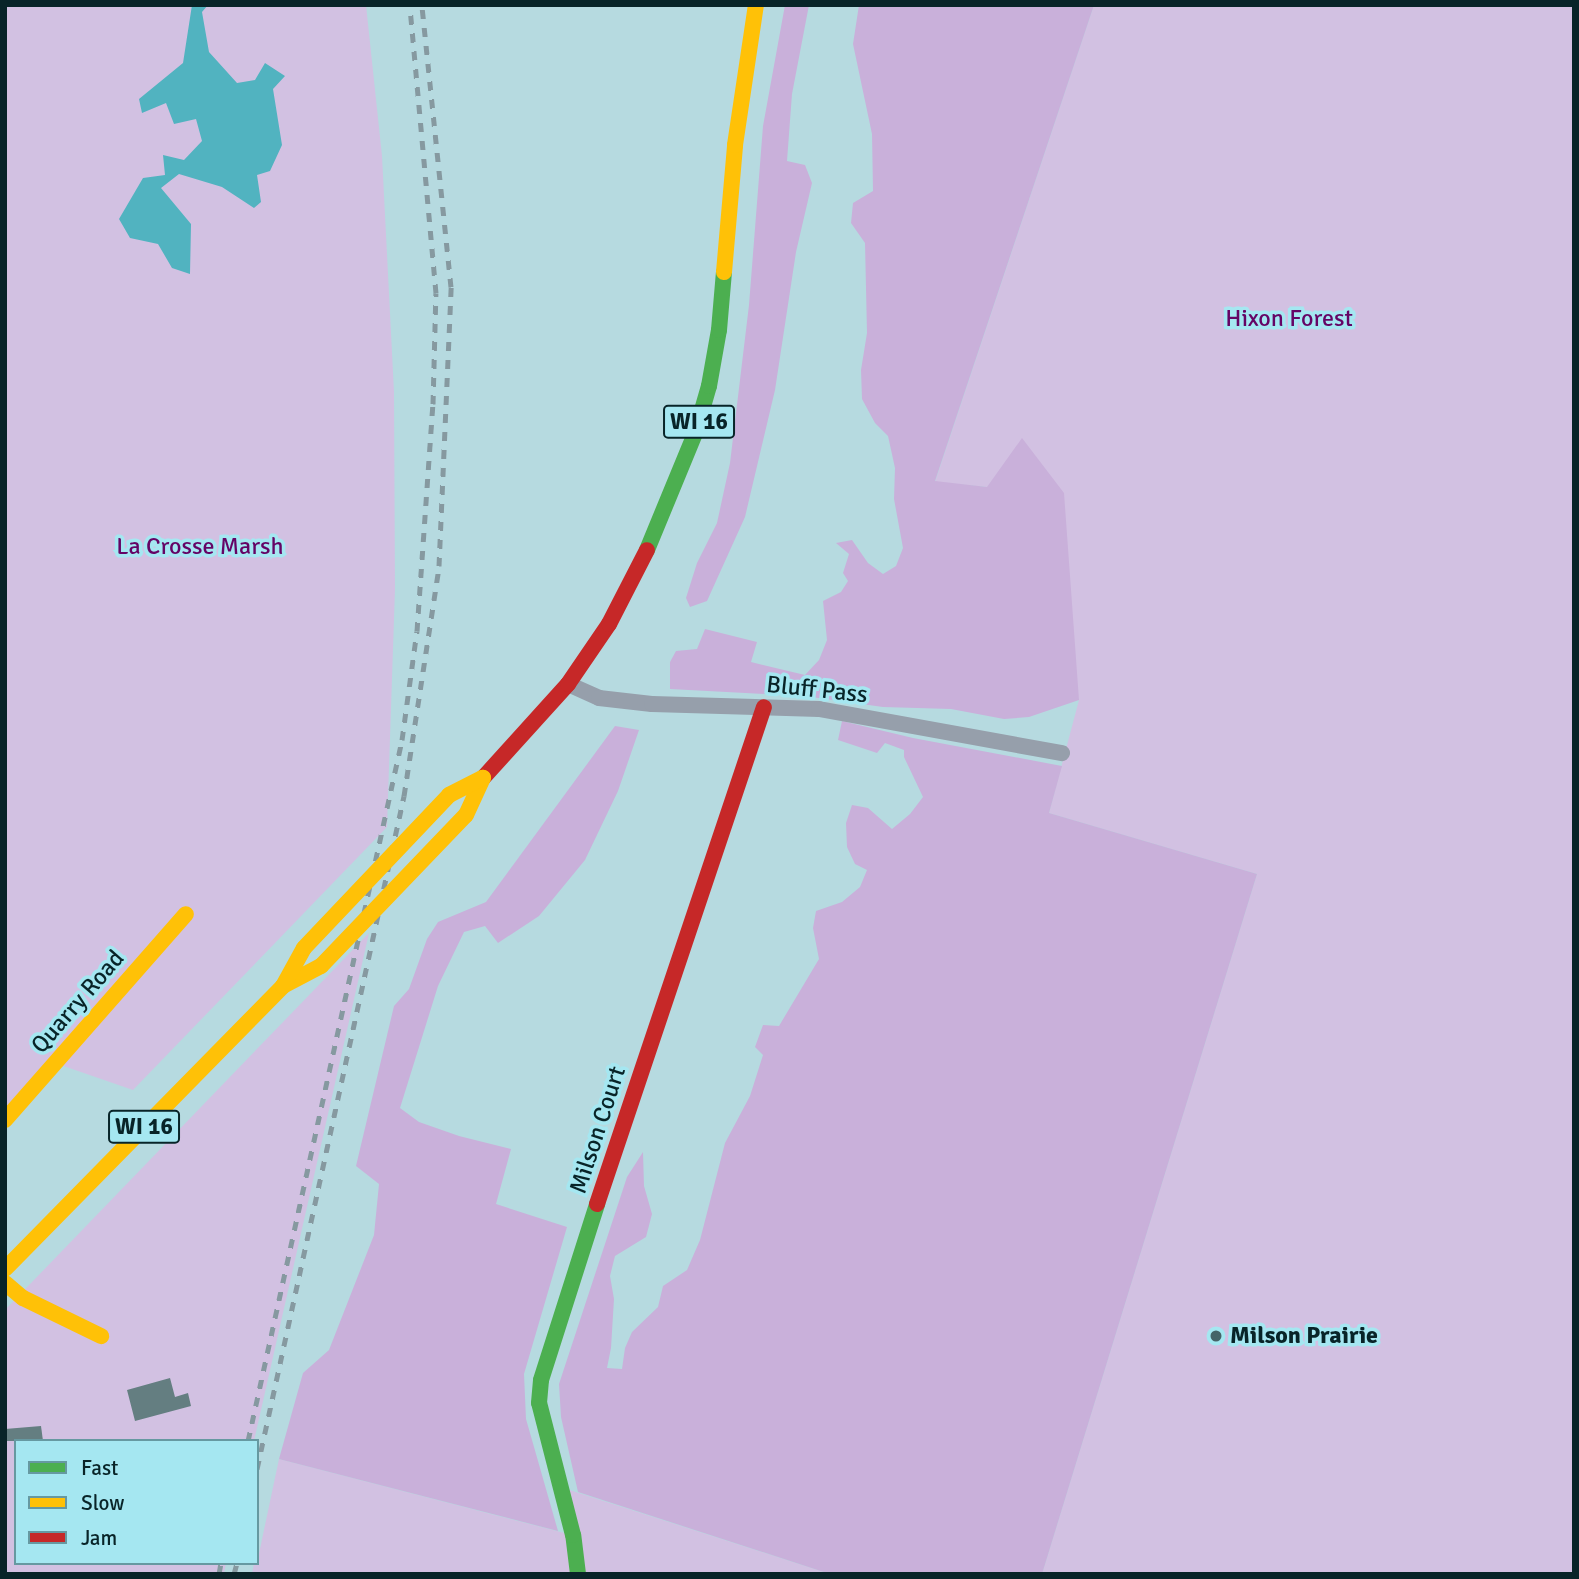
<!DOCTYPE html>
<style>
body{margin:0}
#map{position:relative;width:1579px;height:1579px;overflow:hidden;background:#b6dae0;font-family:Signika,sans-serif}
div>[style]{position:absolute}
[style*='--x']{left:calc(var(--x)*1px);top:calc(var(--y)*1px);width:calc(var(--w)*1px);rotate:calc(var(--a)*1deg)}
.green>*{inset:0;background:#d2c1e2}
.forest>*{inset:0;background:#c9b0da}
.water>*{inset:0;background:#51b3c0}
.building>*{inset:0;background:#647e81}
.street>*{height:16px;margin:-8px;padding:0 8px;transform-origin:8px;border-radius:8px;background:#969fab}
.fast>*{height:16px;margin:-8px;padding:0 8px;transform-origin:8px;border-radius:8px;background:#4caf50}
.slow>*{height:16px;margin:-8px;padding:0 8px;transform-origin:8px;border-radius:8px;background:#ffc107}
.jam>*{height:16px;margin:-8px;padding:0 8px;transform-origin:8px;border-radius:8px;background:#c62828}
.rail>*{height:5px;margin-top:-2.5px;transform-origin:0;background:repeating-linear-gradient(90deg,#8699a0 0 9px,transparent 0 18px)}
.slow-bridge>*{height:16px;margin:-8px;padding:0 8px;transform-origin:8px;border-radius:8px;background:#ffc107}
.dots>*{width:19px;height:19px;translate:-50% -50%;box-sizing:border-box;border:4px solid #a5e7f1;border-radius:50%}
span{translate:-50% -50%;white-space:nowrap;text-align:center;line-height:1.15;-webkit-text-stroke:7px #a5e7f1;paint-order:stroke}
.shield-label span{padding:2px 5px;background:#a5e7f1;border:2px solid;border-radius:5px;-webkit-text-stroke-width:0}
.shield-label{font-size:23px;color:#082428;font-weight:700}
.park-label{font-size:24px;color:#650465}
.street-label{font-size:24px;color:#082428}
.poi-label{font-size:24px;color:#082428;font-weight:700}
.left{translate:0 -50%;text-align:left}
.frame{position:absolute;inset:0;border:7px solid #082428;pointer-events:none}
.legend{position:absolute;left:14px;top:1439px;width:245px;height:126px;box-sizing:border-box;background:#a5e7f1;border:2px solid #6699a1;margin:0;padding:9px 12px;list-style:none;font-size:21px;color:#082428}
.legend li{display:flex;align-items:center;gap:14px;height:35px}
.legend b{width:35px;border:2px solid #6699a1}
</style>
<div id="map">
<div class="green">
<i style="clip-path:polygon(5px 5px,366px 5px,382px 156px,394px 392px,395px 589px,387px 827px,133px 1090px,49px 1061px,5px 1108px)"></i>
<i style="clip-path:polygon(1094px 5px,1574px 5px,1574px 1574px,1042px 1574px,1257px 874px,1049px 813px,1079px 700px,987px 487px,935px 482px)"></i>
<i style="clip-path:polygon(369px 933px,254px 1441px,16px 1441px,16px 1563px,226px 1563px,224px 1574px,5px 1574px,5px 1310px)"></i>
<i style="clip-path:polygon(279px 1459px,572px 1535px,560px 1487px,830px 1574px,252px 1574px,254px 1563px,257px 1563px)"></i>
</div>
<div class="forest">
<i style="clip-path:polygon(785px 5px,809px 5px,792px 94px,787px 161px,805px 165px,812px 183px,796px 252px,775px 390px,745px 517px,707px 601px,690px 607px,686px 598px,697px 563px,717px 523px,730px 463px,749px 305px,763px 126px)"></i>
<i style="clip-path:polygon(859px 5px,1094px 5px,935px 481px,987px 487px,1022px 438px,1064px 493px,1079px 700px,1029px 717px,1004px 719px,951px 709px,883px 707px,804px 696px,670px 689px,670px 662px,676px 651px,697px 649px,705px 629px,757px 642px,751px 662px,805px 675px,819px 660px,827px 640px,823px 601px,841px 592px,848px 581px,843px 573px,849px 554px,836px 543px,852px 540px,868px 563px,883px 574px,896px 566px,903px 548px,894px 499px,895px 468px,888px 436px,875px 423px,862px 399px,861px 370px,867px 333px,865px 243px,851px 223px,853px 203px,873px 191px,872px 134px,853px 44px)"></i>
<i style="clip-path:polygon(842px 721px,913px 738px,1062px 766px,1049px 813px,1257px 874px,1042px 1574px,830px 1574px,578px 1492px,561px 1417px,559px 1384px,627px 1177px,643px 1152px,644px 1186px,652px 1214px,646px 1237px,615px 1256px,610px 1276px,614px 1299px,611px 1348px,607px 1368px,622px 1369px,625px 1348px,632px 1332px,658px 1307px,663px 1286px,687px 1270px,700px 1240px,725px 1143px,750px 1096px,763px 1055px,755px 1047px,763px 1025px,779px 1026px,819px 959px,813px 928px,816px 911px,842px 902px,860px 887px,867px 870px,855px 864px,847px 847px,846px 823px,852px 805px,868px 808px,892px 829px,910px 814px,923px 797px,904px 757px,904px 750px,885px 743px,877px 753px,838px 740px)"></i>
<i style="clip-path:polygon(615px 726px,639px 730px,618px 791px,585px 860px,539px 916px,498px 943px,485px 926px,464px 932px,438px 986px,400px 1108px,419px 1122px,459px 1136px,511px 1149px,496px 1204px,567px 1227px,524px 1374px,526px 1419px,558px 1531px,279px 1459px,303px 1373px,329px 1350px,374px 1235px,379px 1184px,356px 1166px,394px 1006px,409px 989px,427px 939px,438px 922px,486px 902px)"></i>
</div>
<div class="water">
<i style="clip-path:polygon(192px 5px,208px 5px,202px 12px,209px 52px,237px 83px,255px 80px,265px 63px,285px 76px,273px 89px,282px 145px,270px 171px,257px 175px,261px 202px,254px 208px,222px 187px,179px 174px,161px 188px,191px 224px,190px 274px,172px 268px,158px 244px,130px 238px,119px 219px,143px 178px,165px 175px,163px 155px,184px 160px,202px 141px,196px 119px,174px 124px,166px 103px,142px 113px,139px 99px,183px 63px)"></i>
</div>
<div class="building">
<i style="clip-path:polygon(170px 1378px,175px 1397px,188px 1393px,191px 1406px,135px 1421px,127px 1390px)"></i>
<i style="clip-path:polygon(41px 1426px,43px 1441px,5px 1441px,5px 1429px)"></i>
</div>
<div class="street">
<i style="--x:568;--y:684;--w:34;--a:24"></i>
<i style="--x:599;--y:698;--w:53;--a:6.5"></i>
<i style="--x:652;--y:704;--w:167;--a:1.7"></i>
<i style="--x:819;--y:709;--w:247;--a:10.3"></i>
</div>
<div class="fast">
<i style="--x:647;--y:550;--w:129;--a:-67.6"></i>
<i style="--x:696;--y:431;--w:47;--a:-73.9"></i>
<i style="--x:709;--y:386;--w:57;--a:-79.9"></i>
<i style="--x:719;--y:330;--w:58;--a:-85.1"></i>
<i style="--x:578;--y:1574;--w:39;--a:-97"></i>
<i style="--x:573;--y:1535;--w:136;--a:-104.4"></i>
<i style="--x:539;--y:1403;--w:23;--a:-85"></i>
<i style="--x:541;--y:1380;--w:185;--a:-72.3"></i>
</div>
<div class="slow">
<i style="--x:724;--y:272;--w:127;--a:-85"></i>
<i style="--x:735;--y:145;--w:142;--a:-81.5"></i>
<i style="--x:5;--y:1120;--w:274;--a:-48.7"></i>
<i style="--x:5;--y:1269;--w:397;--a:-45.5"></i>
<i style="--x:5;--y:1283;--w:23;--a:40"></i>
<i style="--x:23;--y:1298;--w:87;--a:26"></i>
</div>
<div class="jam">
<i style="--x:483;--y:778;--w:127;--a:-47.9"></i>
<i style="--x:568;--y:684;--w:73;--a:-55.7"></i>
<i style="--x:609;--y:624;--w:83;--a:-62.8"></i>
<i style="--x:597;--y:1204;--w:524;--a:-71.43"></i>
</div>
<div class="rail">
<i style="--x:248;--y:1441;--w:718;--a:-77.61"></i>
<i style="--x:402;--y:740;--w:110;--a:-82.2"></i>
<i style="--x:417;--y:631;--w:228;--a:-86"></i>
<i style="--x:433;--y:404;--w:111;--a:-88.5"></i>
<i style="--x:436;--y:293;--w:289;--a:-95.2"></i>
<i style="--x:257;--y:1469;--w:689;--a:-77.68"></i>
<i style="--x:404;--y:796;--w:233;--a:-81.3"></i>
<i style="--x:439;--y:566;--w:279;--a:-87.5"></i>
<i style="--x:451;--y:287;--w:283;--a:-95.9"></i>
<i style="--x:219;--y:1574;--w:11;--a:-80"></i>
<i style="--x:234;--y:1574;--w:11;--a:-75"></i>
</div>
<div class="slow-bridge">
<i style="--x:283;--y:986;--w:43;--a:-27.8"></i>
<i style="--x:321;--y:966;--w:209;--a:-46.2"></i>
<i style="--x:466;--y:815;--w:41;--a:-65.3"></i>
<i style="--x:283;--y:986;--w:43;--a:-61.1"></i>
<i style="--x:304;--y:948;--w:211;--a:-46.5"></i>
<i style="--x:449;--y:795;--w:38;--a:-27"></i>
</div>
<div class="dots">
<i style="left:1216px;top:1336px;background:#456468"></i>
</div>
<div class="shield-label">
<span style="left:699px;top:422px">WI 16</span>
<span style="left:144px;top:1127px">WI 16</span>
</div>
<div class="park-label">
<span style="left:1289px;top:319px">Hixon Forest</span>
<span style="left:200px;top:547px">La Crosse Marsh</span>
</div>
<div class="street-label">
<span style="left:817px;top:690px;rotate:6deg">Bluff Pass</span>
<span style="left:78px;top:1002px;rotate:-49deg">Quarry Road</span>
<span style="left:598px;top:1130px;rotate:-72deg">Milson Court</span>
</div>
<div class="poi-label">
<span class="left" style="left:1230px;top:1336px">Milson Prairie</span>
</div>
<div class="frame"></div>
<ul class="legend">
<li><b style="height:9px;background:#4caf50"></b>Fast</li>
<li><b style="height:9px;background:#ffc107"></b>Slow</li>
<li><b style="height:9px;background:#c62828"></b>Jam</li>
</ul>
</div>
